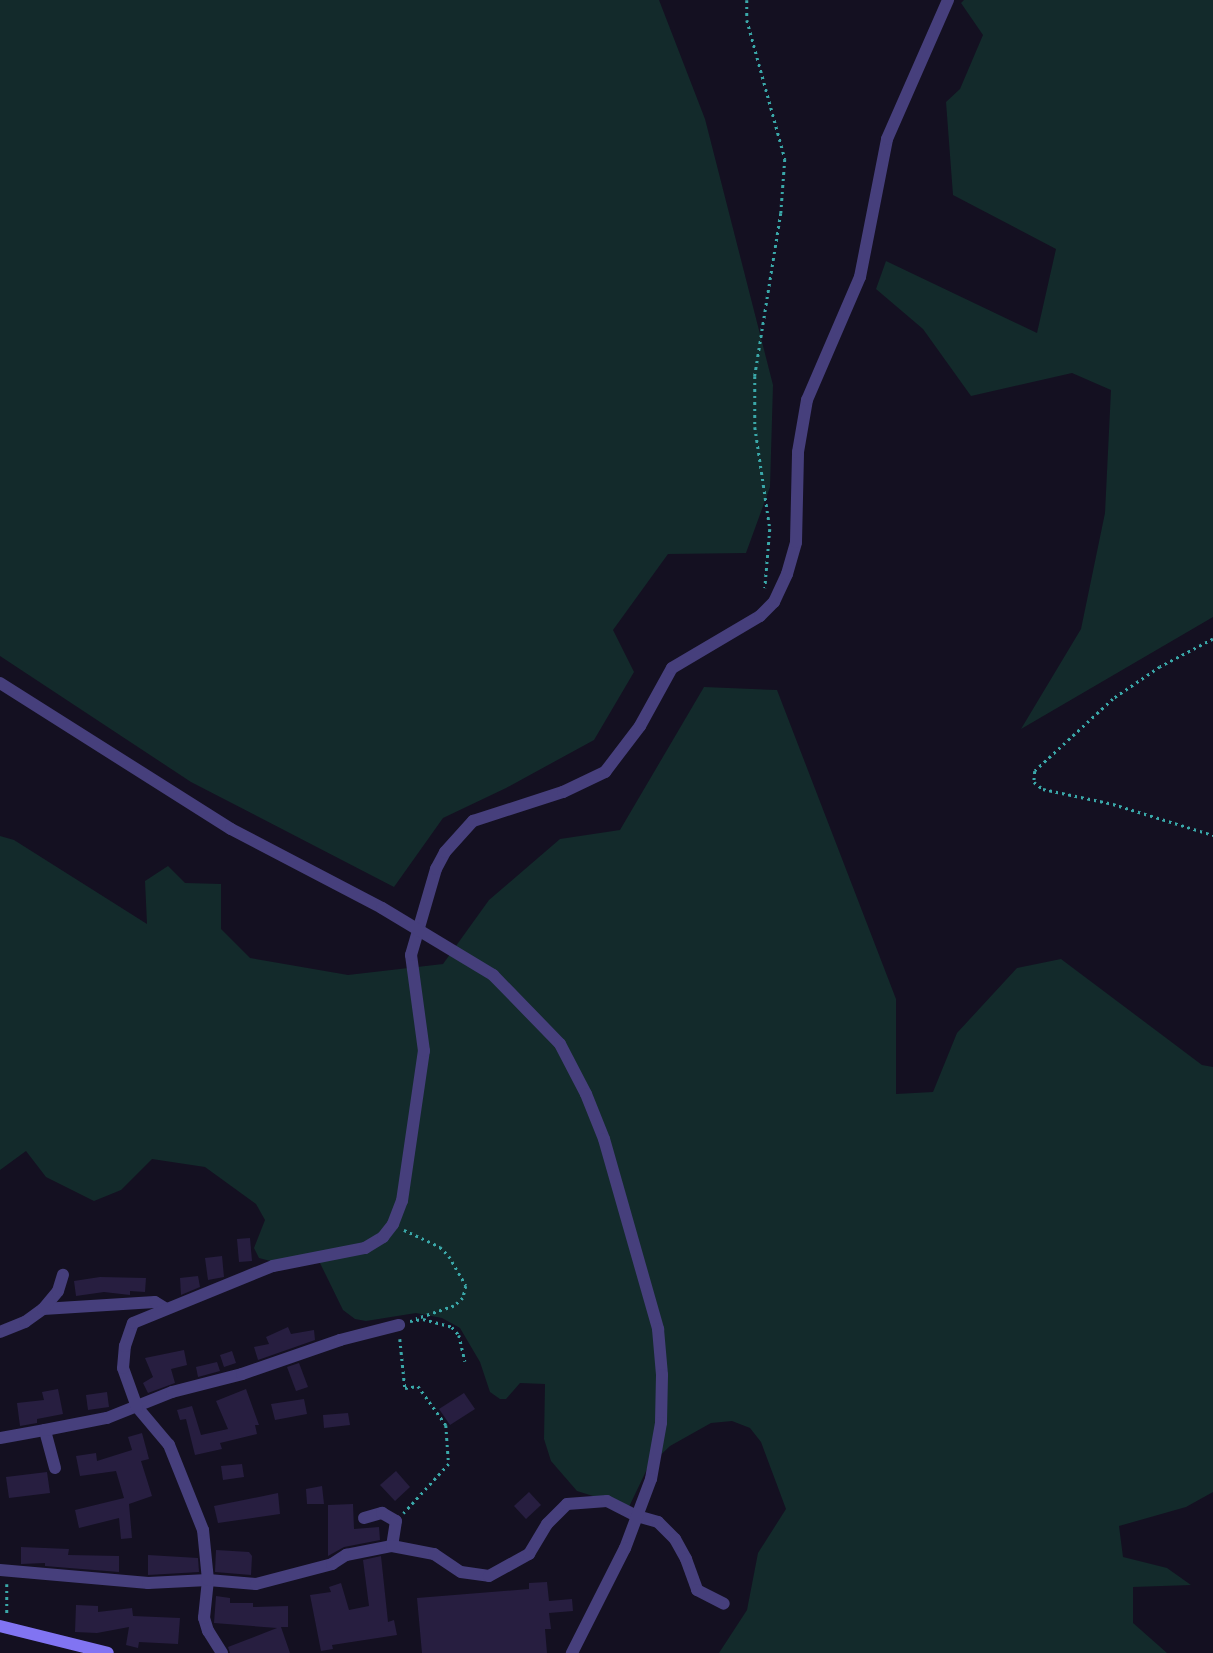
<!DOCTYPE html>
<style>
body{margin:0}
#map{position:relative;width:1213px;height:1653px;overflow:hidden;background:#141021;font-family:Mulish,sans-serif}
div>[style]{position:absolute}
[style*='--x']{left:calc(var(--x)*1px);top:calc(var(--y)*1px);width:calc(var(--w)*1px);rotate:calc(var(--a)*1deg)}
.green>*{inset:0;background:#132a2b}
.building>*{inset:0;background:#271e40}
.path>*{height:2.5px;margin-top:-1.25px;transform-origin:0;background:repeating-linear-gradient(90deg,#3aa8a9 0 2.5px,transparent 0 6.5px)}
.minor>*{height:12px;margin:-6px;padding:0 6px;transform-origin:6px;border-radius:6px;background:#463f7c}
.tertiary>*{height:12px;margin:-6px;padding:0 6px;transform-origin:6px;border-radius:6px;background:#463f7c}
.secondary>*{height:12px;margin:-6px;padding:0 6px;transform-origin:6px;border-radius:6px;background:#8174f2}
span{translate:-50% -50%;white-space:nowrap;text-align:center;line-height:1.15;-webkit-text-stroke:5px #141021;paint-order:stroke}
</style>
<div id="map">
<div class="green">
<i style="clip-path:polygon(0 0,659px 0,705px 119px,773px 385px,770px 487px,746px 553px,668px 554px,613px 630px,634px 672px,594px 740px,506px 788px,443px 818px,394px 887px,191px 782px,0 656px)"></i>
<i style="clip-path:polygon(964px 0,1213px 0,1213px 617px,1021px 729px,1081px 629px,1105px 513px,1111px 390px,1072px 373px,971px 396px,923px 329px,876px 289px,886px 261px,1037px 333px,1056px 249px,953px 195px,946px 102px,960px 89px,983px 35px,961px 3px)"></i>
<i style="clip-path:polygon(704px 687px,777px 690px,896px 999px,896px 1094px,933px 1092px,957px 1033px,1017px 968px,1061px 959px,1202px 1065px,1213px 1067px,1213px 1492px,1186px 1507px,1119px 1526px,1123px 1557px,1167px 1568px,1191px 1585px,1133px 1587px,1133px 1623px,1167px 1653px,719px 1653px,747px 1610px,758px 1553px,786px 1509px,761px 1442px,750px 1428px,732px 1421px,711px 1423px,670px 1446px,648px 1467px,627px 1511px,604px 1504px,593px 1496px,577px 1491px,551px 1461px,544px 1439px,545px 1384px,520px 1383px,506px 1399px,500px 1399px,490px 1392px,480px 1362px,460px 1328px,442px 1318px,416px 1313px,366px 1321px,355px 1319px,343px 1310px,319px 1261px,274px 1262px,259px 1258px,254px 1248px,265px 1220px,256px 1204px,205px 1167px,152px 1159px,121px 1190px,94px 1201px,46px 1177px,26px 1151px,0 1170px,0 836px,14px 840px,147px 924px,145px 881px,168px 866px,185px 883px,221px 884px,221px 929px,250px 958px,348px 975px,443px 964px,489px 900px,560px 839px,620px 830px)"></i>
</div>
<div class="building">
<i style="clip-path:polygon(250px 1238px,252px 1261px,239px 1262px,237px 1239px)"></i>
<i style="clip-path:polygon(222px 1256px,224px 1277px,208px 1280px,205px 1258px)"></i>
<i style="clip-path:polygon(198px 1276px,200px 1287px,181px 1295px,180px 1278px)"></i>
<i style="clip-path:polygon(100px 1277px,146px 1278px,145px 1292px,130px 1291px,130px 1295px,104px 1292px,76px 1296px,74px 1281px)"></i>
<i style="clip-path:polygon(288px 1327px,291px 1334px,314px 1330px,315px 1340px,258px 1360px,254px 1347px,269px 1344px,266px 1337px)"></i>
<i style="clip-path:polygon(184px 1350px,187px 1365px,171px 1369px,175px 1383px,148px 1393px,143px 1383px,153px 1377px,145px 1358px)"></i>
<i style="clip-path:polygon(232px 1351px,236px 1363px,224px 1367px,220px 1355px)"></i>
<i style="clip-path:polygon(217px 1362px,220px 1371px,198px 1377px,196px 1367px)"></i>
<i style="clip-path:polygon(299px 1363px,308px 1387px,296px 1391px,287px 1367px)"></i>
<i style="clip-path:polygon(58px 1389px,63px 1414px,37px 1419px,37px 1423px,20px 1426px,17px 1403px,44px 1400px,42px 1392px)"></i>
<i style="clip-path:polygon(246px 1389px,259px 1425px,255px 1425px,257px 1434px,220px 1443px,222px 1449px,195px 1455px,186px 1419px,180px 1420px,177px 1410px,192px 1406px,201px 1435px,228px 1429px,216px 1401px)"></i>
<i style="clip-path:polygon(107px 1392px,109px 1407px,88px 1410px,86px 1395px)"></i>
<i style="clip-path:polygon(464px 1393px,475px 1409px,450px 1425px,439px 1409px)"></i>
<i style="clip-path:polygon(304px 1399px,307px 1414px,275px 1420px,271px 1404px)"></i>
<i style="clip-path:polygon(348px 1413px,350px 1425px,324px 1428px,323px 1415px)"></i>
<i style="clip-path:polygon(142px 1433px,149px 1459px,141px 1461px,152px 1496px,129px 1504px,132px 1538px,121px 1539px,119px 1518px,79px 1528px,75px 1510px,124px 1498px,116px 1471px,80px 1476px,76px 1456px,96px 1453px,97px 1461px,132px 1450px,128px 1437px)"></i>
<i style="clip-path:polygon(242px 1464px,244px 1477px,223px 1480px,221px 1466px)"></i>
<i style="clip-path:polygon(396px 1471px,410px 1487px,395px 1501px,380px 1485px)"></i>
<i style="clip-path:polygon(47px 1472px,50px 1493px,9px 1498px,6px 1477px)"></i>
<i style="clip-path:polygon(322px 1486px,324px 1504px,307px 1504px,306px 1489px)"></i>
<i style="clip-path:polygon(529px 1492px,541px 1505px,526px 1519px,514px 1506px)"></i>
<i style="clip-path:polygon(278px 1493px,280px 1514px,218px 1523px,214px 1506px)"></i>
<i style="clip-path:polygon(353px 1504px,354px 1529px,379px 1527px,380px 1540px,344px 1547px,328px 1556px,328px 1505px)"></i>
<i style="clip-path:polygon(21px 1547px,69px 1549px,68px 1555px,119px 1556px,119px 1572px,45px 1566px,45px 1563px,21px 1564px)"></i>
<i style="clip-path:polygon(216px 1550px,249px 1552px,252px 1556px,251px 1575px,215px 1572px)"></i>
<i style="clip-path:polygon(148px 1555px,198px 1558px,199px 1572px,148px 1575px)"></i>
<i style="clip-path:polygon(381px 1556px,388px 1622px,394px 1620px,397px 1635px,332px 1645px,333px 1649px,321px 1651px,310px 1595px,331px 1592px,329px 1587px,341px 1583px,349px 1610px,369px 1606px,363px 1560px)"></i>
<i style="clip-path:polygon(547px 1582px,549px 1601px,572px 1599px,573px 1611px,549px 1613px,551px 1629px,545px 1629px,547px 1653px,422px 1653px,417px 1598px,529px 1589px,529px 1583px)"></i>
<i style="clip-path:polygon(216px 1596px,230px 1598px,230px 1603px,253px 1603px,253px 1607px,288px 1606px,288px 1627px,281px 1627px,290px 1653px,230px 1653px,228px 1647px,277px 1628px,214px 1623px)"></i>
<i style="clip-path:polygon(76px 1605px,98px 1606px,98px 1612px,132px 1608px,133px 1616px,180px 1618px,178px 1644px,139px 1642px,138px 1648px,126px 1645px,129px 1627px,97px 1633px,75px 1632px)"></i>
</div>
<div class="path">
<i style="--x:747;--y:0;--w:20;--a:90"></i>
<i style="--x:747;--y:20;--w:144;--a:74.7"></i>
<i style="--x:785;--y:159;--w:54;--a:94.2"></i>
<i style="--x:781;--y:213;--w:165;--a:99.1"></i>
<i style="--x:755;--y:376;--w:51;--a:90"></i>
<i style="--x:755;--y:427;--w:103;--a:81.6"></i>
<i style="--x:770;--y:529;--w:59;--a:94.8"></i>
<i style="--x:1213;--y:639;--w:60;--a:152.2"></i>
<i style="--x:1160;--y:667;--w:57;--a:145.8"></i>
<i style="--x:1113;--y:699;--w:106;--a:137.3"></i>
<i style="--x:1035;--y:771;--w:11;--a:95"></i>
<i style="--x:1034;--y:782;--w:11;--a:38"></i>
<i style="--x:1043;--y:789;--w:72;--a:12.1"></i>
<i style="--x:1113;--y:804;--w:105;--a:17.2"></i>
<i style="--x:404;--y:1230;--w:40;--a:25"></i>
<i style="--x:440;--y:1247;--w:13;--a:45"></i>
<i style="--x:449;--y:1256;--w:34;--a:60"></i>
<i style="--x:466;--y:1286;--w:12;--a:104"></i>
<i style="--x:463;--y:1298;--w:12;--a:138"></i>
<i style="--x:454;--y:1306;--w:40;--a:161.1"></i>
<i style="--x:410;--y:1321;--w:13;--a:-9"></i>
<i style="--x:423;--y:1319;--w:30;--a:15"></i>
<i style="--x:452;--y:1327;--w:11;--a:49"></i>
<i style="--x:459;--y:1335;--w:27;--a:77"></i>
<i style="--x:400;--y:1339;--w:49;--a:84.2"></i>
<i style="--x:405;--y:1388;--w:13;--a:-9"></i>
<i style="--x:418;--y:1386;--w:48;--a:54.3"></i>
<i style="--x:446;--y:1425;--w:39;--a:86"></i>
<i style="--x:449;--y:1464;--w:67;--a:132.6"></i>
<i style="--x:7;--y:1584;--w:32;--a:90"></i>
</div>
<div class="minor">
<i style="--x:43;--y:1309;--w:112;--a:-3.6"></i>
<i style="--x:155;--y:1302;--w:13;--a:32"></i>
<i style="--x:0;--y:1332;--w:27;--a:-22"></i>
<i style="--x:25;--y:1322;--w:22;--a:-36"></i>
<i style="--x:43;--y:1309;--w:23;--a:-50"></i>
<i style="--x:58;--y:1291;--w:17;--a:-73"></i>
<i style="--x:0;--y:1438;--w:46;--a:-10.1"></i>
<i style="--x:55;--y:1468;--w:39;--a:-105"></i>
<i style="--x:45;--y:1430;--w:63;--a:-11"></i>
<i style="--x:107;--y:1418;--w:70;--a:-21.8"></i>
<i style="--x:172;--y:1392;--w:72;--a:-14.4"></i>
<i style="--x:242;--y:1374;--w:104;--a:-19.1"></i>
<i style="--x:340;--y:1340;--w:61;--a:-14.3"></i>
<i style="--x:364;--y:1518;--w:19;--a:-16"></i>
<i style="--x:382;--y:1513;--w:16;--a:30"></i>
<i style="--x:396;--y:1521;--w:25;--a:99"></i>
<i style="--x:0;--y:1570;--w:149;--a:5"></i>
<i style="--x:148;--y:1583;--w:60;--a:-2.9"></i>
<i style="--x:208;--y:1580;--w:48;--a:4.8"></i>
<i style="--x:256;--y:1584;--w:79;--a:-14.7"></i>
<i style="--x:332;--y:1564;--w:17;--a:-33"></i>
<i style="--x:346;--y:1555;--w:47;--a:-11.1"></i>
<i style="--x:392;--y:1546;--w:43;--a:10.8"></i>
<i style="--x:434;--y:1554;--w:32;--a:34"></i>
<i style="--x:461;--y:1572;--w:28;--a:8"></i>
<i style="--x:489;--y:1576;--w:46;--a:-28.8"></i>
<i style="--x:529;--y:1554;--w:35;--a:-59"></i>
<i style="--x:547;--y:1524;--w:28;--a:-45"></i>
<i style="--x:567;--y:1504;--w:40;--a:-4.3"></i>
<i style="--x:607;--y:1501;--w:34;--a:27"></i>
<i style="--x:637;--y:1516;--w:22;--a:16"></i>
<i style="--x:658;--y:1522;--w:24;--a:45"></i>
<i style="--x:675;--y:1539;--w:23;--a:61"></i>
<i style="--x:686;--y:1559;--w:33;--a:70"></i>
<i style="--x:697;--y:1590;--w:30;--a:27"></i>
<i style="--x:222;--y:1653;--w:26;--a:-122"></i>
<i style="--x:208;--y:1631;--w:14;--a:-107"></i>
<i style="--x:204;--y:1618;--w:38;--a:-84"></i>
<i style="--x:208;--y:1580;--w:50;--a:-95.7"></i>
<i style="--x:203;--y:1530;--w:92;--a:-111.8"></i>
<i style="--x:169;--y:1445;--w:50;--a:-130.1"></i>
<i style="--x:137;--y:1407;--w:41;--a:-109.7"></i>
<i style="--x:123;--y:1368;--w:22;--a:-85"></i>
<i style="--x:125;--y:1346;--w:24;--a:-71"></i>
<i style="--x:133;--y:1323;--w:151;--a:-22.2"></i>
<i style="--x:273;--y:1266;--w:94;--a:-11.1"></i>
<i style="--x:365;--y:1248;--w:21;--a:-31"></i>
<i style="--x:383;--y:1237;--w:16;--a:-52"></i>
<i style="--x:393;--y:1224;--w:25;--a:-69"></i>
<i style="--x:402;--y:1201;--w:152;--a:-81.7"></i>
<i style="--x:424;--y:1051;--w:97;--a:-97.7"></i>
<i style="--x:411;--y:955;--w:90;--a:-73.8"></i>
<i style="--x:436;--y:869;--w:19;--a:-62"></i>
<i style="--x:445;--y:852;--w:42;--a:-47.9"></i>
<i style="--x:473;--y:821;--w:95;--a:-17.9"></i>
<i style="--x:563;--y:792;--w:47;--a:-25.5"></i>
<i style="--x:605;--y:772;--w:58;--a:-52.7"></i>
<i style="--x:640;--y:726;--w:66;--a:-61.1"></i>
<i style="--x:672;--y:668;--w:102;--a:-30.6"></i>
<i style="--x:760;--y:616;--w:20;--a:-45"></i>
<i style="--x:774;--y:602;--w:31;--a:-65"></i>
<i style="--x:787;--y:574;--w:33;--a:-74"></i>
<i style="--x:796;--y:542;--w:90;--a:-88.7"></i>
<i style="--x:798;--y:452;--w:53;--a:-80.2"></i>
<i style="--x:807;--y:400;--w:134;--a:-66.7"></i>
<i style="--x:860;--y:277;--w:141;--a:-78.9"></i>
<i style="--x:887;--y:139;--w:152;--a:-66.3"></i>
</div>
<div class="tertiary">
<i style="--x:0;--y:683;--w:273;--a:32.3"></i>
<i style="--x:231;--y:829;--w:170;--a:27.6"></i>
<i style="--x:382;--y:908;--w:130;--a:31.1"></i>
<i style="--x:493;--y:975;--w:96;--a:45.8"></i>
<i style="--x:560;--y:1044;--w:56;--a:62.5"></i>
<i style="--x:586;--y:1094;--w:48;--a:68.2"></i>
<i style="--x:604;--y:1139;--w:198;--a:74.1"></i>
<i style="--x:658;--y:1329;--w:46;--a:85"></i>
<i style="--x:662;--y:1375;--w:48;--a:91.2"></i>
<i style="--x:661;--y:1423;--w:57;--a:100.1"></i>
<i style="--x:651;--y:1479;--w:74;--a:110.6"></i>
<i style="--x:625;--y:1548;--w:118;--a:116.8"></i>
</div>
<div class="secondary">
<i style="--x:0;--y:1626;--w:111;--a:14"></i>
</div>
</div>
